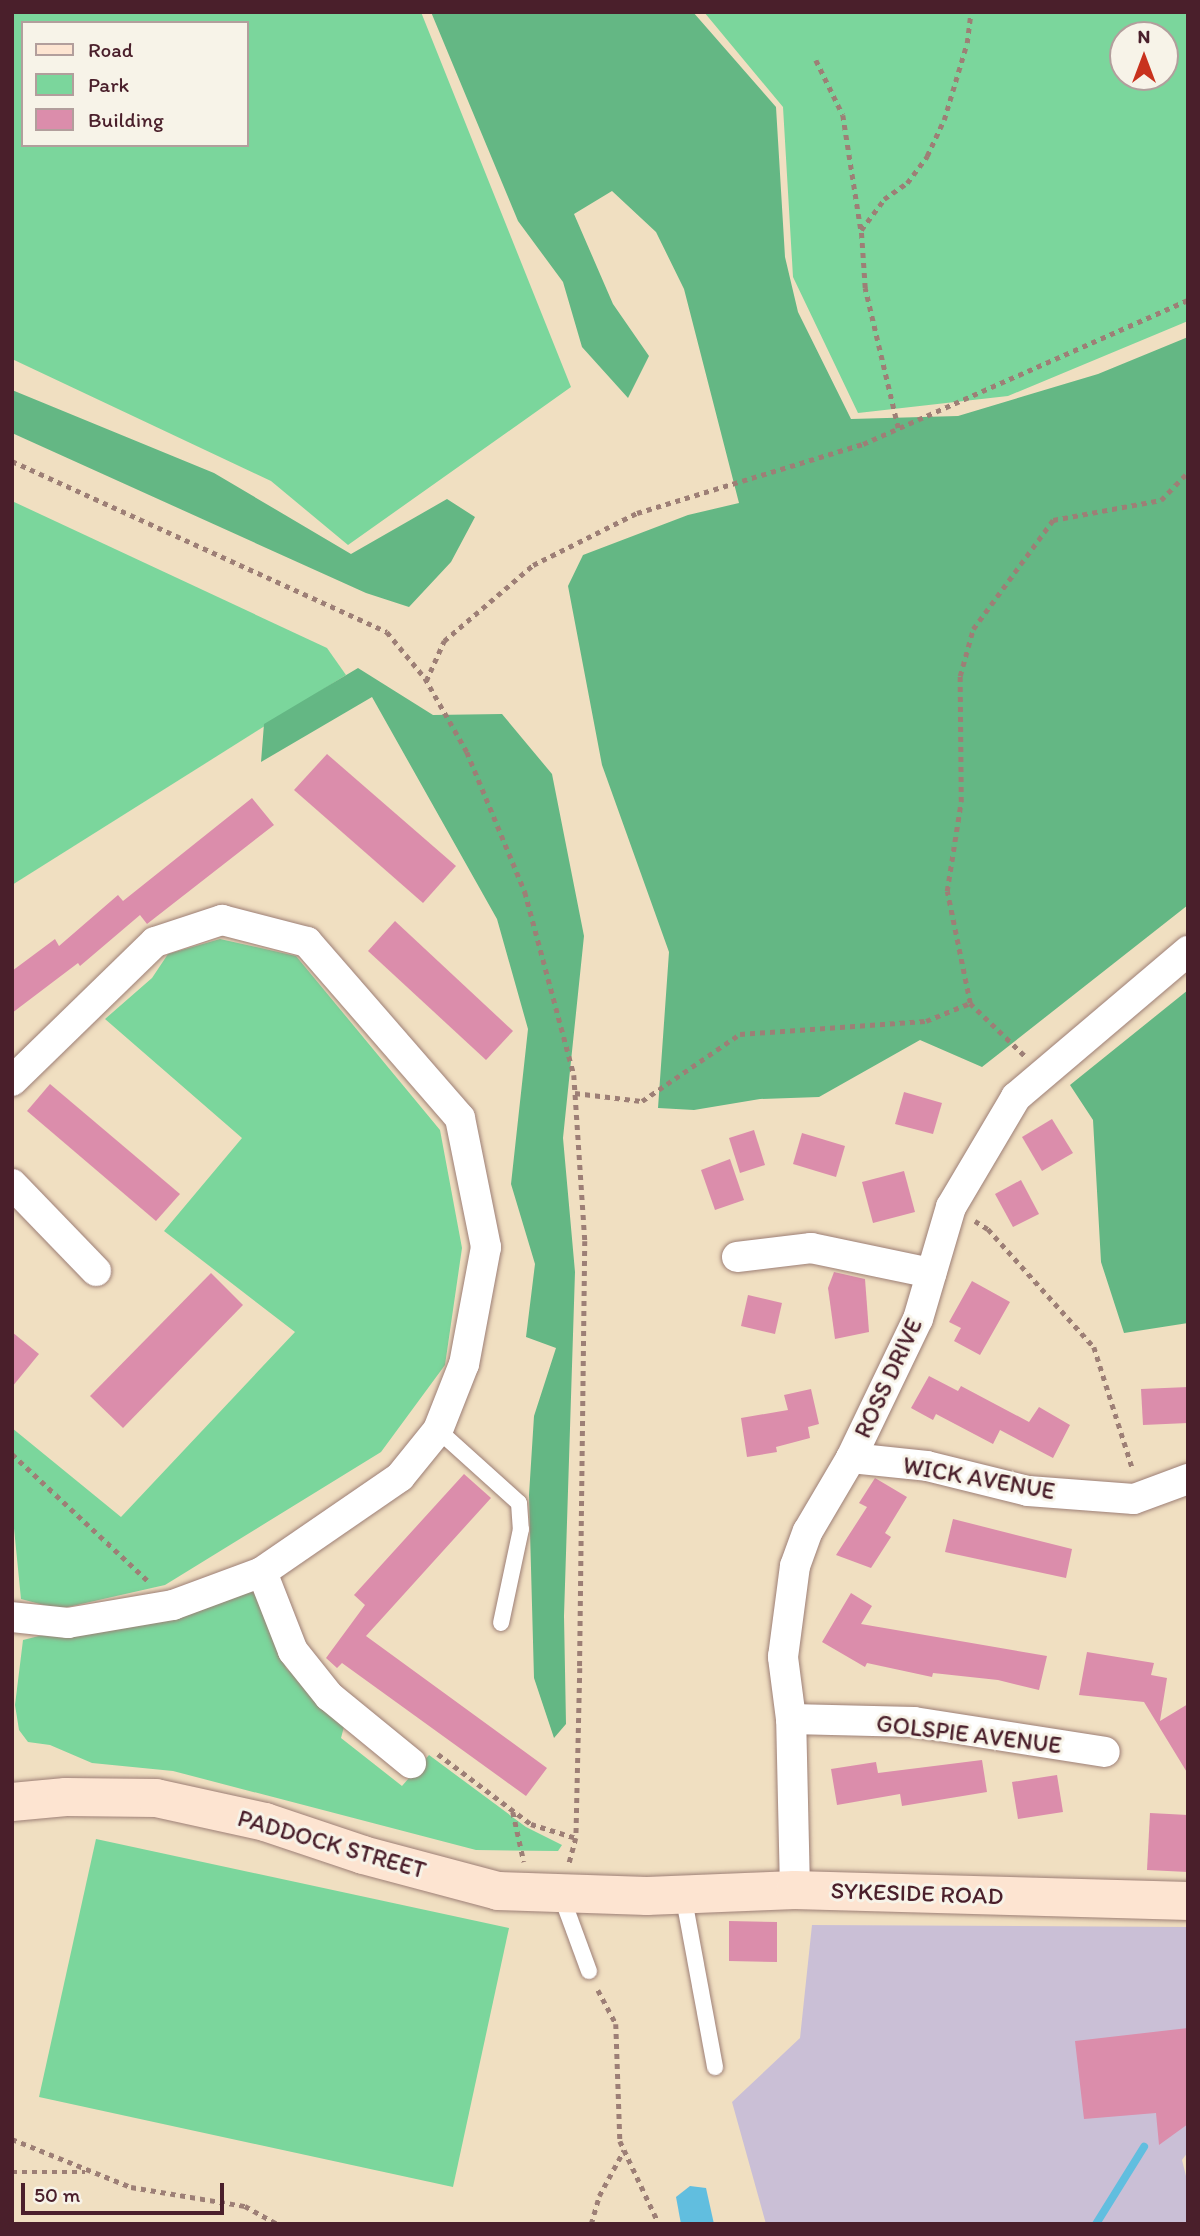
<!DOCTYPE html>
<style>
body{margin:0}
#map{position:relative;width:1200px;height:2236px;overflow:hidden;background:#f0dfc1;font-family:Itim,sans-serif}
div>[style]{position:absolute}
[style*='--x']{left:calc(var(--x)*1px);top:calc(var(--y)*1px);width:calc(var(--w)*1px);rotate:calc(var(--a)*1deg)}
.industrial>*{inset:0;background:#cabfd6}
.green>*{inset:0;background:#7bd69c}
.forest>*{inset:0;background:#64b784}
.water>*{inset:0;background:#61bedf}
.stream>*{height:8px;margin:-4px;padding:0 4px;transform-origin:4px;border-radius:4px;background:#61bedf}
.building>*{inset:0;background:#db8dab}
.path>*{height:4.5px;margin-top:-2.25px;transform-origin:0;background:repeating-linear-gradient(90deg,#9d7f76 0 5px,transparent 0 10px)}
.roads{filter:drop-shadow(0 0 2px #9d7f76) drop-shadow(0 0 2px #9d7f76)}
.lane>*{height:16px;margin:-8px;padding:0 8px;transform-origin:8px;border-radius:8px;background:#fff}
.street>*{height:30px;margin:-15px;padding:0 15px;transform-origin:15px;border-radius:15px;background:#fff}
.secondary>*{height:38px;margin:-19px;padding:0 19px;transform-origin:19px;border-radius:19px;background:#fde4d1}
span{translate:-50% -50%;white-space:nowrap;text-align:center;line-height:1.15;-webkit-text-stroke:6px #f7f3e8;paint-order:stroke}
.street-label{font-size:24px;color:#4a1f2b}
.frame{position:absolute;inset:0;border:14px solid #4a1f2b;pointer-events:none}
.legend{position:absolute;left:21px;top:21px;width:228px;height:126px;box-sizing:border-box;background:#f7f3e8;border:2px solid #b29e9c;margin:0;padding:9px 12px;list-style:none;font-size:21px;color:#4a1f2b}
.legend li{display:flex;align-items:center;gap:14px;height:35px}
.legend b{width:35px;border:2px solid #b29e9c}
.north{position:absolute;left:1109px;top:21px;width:70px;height:70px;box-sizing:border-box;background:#f7f3e8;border:2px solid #b29e9c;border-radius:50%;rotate:0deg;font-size:19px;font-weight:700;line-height:28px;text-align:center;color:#4a1f2b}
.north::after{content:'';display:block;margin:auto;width:24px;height:32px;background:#c8321e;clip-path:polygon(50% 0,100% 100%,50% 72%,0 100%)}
.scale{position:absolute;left:21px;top:2183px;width:203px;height:32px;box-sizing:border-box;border:4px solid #4a1f2b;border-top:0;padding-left:9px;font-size:21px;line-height:24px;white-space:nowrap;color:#4a1f2b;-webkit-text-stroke:5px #f7f3e8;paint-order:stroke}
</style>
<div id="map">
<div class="industrial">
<i style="clip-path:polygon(812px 1925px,1188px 1927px,1188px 2152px,1182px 2160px,1188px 2184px,1188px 2224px,766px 2224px,732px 2102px,800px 2038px)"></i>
</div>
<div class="green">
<i style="clip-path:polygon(evenodd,12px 12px,421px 12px,571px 387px,348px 545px,271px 481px,12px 359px,12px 12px,23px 23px,247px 23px,247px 145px,23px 145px,23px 23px)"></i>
<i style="clip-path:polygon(evenodd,704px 12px,1188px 12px,1188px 321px,1008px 396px,858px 413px,793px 277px,783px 107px,704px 12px,1165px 35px,1165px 77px,1123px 77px,1123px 35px,1165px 35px)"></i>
<i style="clip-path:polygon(12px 501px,327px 648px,346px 675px,12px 885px)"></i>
<i style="clip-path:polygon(220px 939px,296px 956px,440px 1130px,462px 1248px,445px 1365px,381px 1452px,165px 1585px,59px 1609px,21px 1599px,12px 1508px,12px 1428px,121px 1517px,295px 1332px,164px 1231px,242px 1138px,105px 1019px,152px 978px,168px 954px)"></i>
<i style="clip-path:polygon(242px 1585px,259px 1591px,286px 1668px,345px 1723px,341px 1738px,402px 1786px,429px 1755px,526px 1827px,562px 1845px,558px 1851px,476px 1850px,173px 1771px,92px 1763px,50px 1745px,28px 1742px,19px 1730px,15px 1705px,23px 1640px)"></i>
<i style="clip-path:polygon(96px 1839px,509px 1928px,453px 2187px,39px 2097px)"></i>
</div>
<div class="forest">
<i style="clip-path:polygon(431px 12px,693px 12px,776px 107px,785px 257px,798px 312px,851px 419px,958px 416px,1098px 374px,1188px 337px,1188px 905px,982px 1067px,920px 1040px,819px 1097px,760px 1099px,694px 1110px,658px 1108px,669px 952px,602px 765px,568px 586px,583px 555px,688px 515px,739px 503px,684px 289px,656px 232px,612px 191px,574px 214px,613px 304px,649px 356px,628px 398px,582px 347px,563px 282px,518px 221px)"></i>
<i style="clip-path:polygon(12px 390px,214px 473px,351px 554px,447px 499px,475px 517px,451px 562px,409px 607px,366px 593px,12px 433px)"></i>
<i style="clip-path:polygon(358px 668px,433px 715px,502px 714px,552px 774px,584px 936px,563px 1138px,575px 1272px,564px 1616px,566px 1724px,554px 1738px,534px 1678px,529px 1495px,534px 1416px,556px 1348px,526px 1337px,535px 1264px,511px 1184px,528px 1029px,497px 919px,372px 697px,261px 762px,264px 724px)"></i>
<i style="clip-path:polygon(1188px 990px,1188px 1323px,1124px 1333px,1101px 1262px,1093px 1120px,1070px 1085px)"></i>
</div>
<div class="water">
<i style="clip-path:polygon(690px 2186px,706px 2188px,714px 2224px,681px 2224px,676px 2197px)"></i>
</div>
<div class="stream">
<i style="--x:1096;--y:2224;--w:91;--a:-58.1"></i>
</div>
<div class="building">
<i style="clip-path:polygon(327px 754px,456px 866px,423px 903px,294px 790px)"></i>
<i style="clip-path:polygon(252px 798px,274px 825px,147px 924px,140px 915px,80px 966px,78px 963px,12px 1013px,12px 971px,55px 939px,59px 946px,118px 895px,123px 901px)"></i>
<i style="clip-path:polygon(395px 921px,513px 1031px,486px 1060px,368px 951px)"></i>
<i style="clip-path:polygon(50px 1084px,180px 1194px,156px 1221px,27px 1111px)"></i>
<i style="clip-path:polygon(904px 1092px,942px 1103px,933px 1134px,895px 1124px)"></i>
<i style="clip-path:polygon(1052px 1119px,1073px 1153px,1042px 1171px,1022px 1137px)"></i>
<i style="clip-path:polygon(754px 1130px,765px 1165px,740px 1173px,729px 1138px)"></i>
<i style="clip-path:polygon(802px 1133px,845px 1146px,836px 1177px,793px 1164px)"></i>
<i style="clip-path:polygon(730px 1159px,744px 1200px,715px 1210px,701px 1170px)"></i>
<i style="clip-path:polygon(904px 1171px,915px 1212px,873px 1223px,862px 1182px)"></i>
<i style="clip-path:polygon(1021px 1180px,1039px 1214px,1013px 1227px,995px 1194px)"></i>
<i style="clip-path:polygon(834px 1272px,865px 1279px,869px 1332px,835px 1339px,828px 1288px)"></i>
<i style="clip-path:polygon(211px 1273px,243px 1305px,123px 1428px,90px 1396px)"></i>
<i style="clip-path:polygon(972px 1281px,1010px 1302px,980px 1355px,954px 1341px,961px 1328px,949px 1322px)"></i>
<i style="clip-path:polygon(748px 1295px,782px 1303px,775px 1334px,741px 1326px)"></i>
<i style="clip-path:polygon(12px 1332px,39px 1354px,12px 1387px)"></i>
<i style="clip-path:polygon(929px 1376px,958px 1391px,961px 1386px,1029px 1422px,1039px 1407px,1070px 1425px,1053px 1458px,1000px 1430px,993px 1444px,936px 1414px,933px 1420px,911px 1408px)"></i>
<i style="clip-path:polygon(1188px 1387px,1188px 1423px,1143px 1425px,1141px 1389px)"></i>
<i style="clip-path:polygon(811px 1389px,819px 1424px,808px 1427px,810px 1438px,776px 1447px,777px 1452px,747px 1457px,741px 1418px,788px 1410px,784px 1395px)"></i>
<i style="clip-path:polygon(464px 1474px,491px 1498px,366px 1636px,547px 1768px,526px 1796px,342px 1663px,337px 1668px,326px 1658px,365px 1605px,354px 1595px)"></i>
<i style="clip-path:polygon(875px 1478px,907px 1497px,885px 1533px,891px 1537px,871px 1568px,836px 1555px,867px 1507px,859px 1503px)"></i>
<i style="clip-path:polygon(953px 1519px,1072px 1549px,1066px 1578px,945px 1552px)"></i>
<i style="clip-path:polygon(851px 1593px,872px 1606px,861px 1624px,1047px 1656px,1039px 1690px,998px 1680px,933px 1673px,932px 1677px,867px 1663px,865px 1667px,822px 1642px)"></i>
<i style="clip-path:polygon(1087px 1652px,1154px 1663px,1151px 1675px,1167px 1678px,1160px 1721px,1188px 1704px,1188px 1774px,1144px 1702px,1079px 1695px)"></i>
<i style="clip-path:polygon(982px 1760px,987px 1792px,902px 1806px,900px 1794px,837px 1805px,831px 1769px,876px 1762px,878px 1773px)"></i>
<i style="clip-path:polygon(1057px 1775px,1063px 1812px,1018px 1819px,1012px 1782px)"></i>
<i style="clip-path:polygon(1150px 1813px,1188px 1815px,1188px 1872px,1147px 1870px)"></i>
<i style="clip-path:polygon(729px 1921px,777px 1922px,777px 1962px,729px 1961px)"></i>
<i style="clip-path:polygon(1188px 2028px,1188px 2124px,1159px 2145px,1156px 2113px,1084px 2119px,1075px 2041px)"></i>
</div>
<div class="path">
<i style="--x:816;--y:60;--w:61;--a:63.9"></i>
<i style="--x:843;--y:115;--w:116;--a:81.1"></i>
<i style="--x:898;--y:428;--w:144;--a:-103.3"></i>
<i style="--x:865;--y:288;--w:58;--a:-93.9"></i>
<i style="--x:861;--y:230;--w:39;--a:-53"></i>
<i style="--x:884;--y:199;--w:28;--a:-35"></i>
<i style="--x:907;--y:183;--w:34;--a:-53"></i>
<i style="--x:927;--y:156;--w:40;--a:-65"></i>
<i style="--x:944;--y:120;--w:80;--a:-73.4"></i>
<i style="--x:967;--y:43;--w:31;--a:-83"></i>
<i style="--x:12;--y:461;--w:412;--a:24.5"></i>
<i style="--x:387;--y:632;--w:60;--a:50.4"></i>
<i style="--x:425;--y:678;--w:85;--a:60.4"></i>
<i style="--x:467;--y:752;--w:152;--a:67.5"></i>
<i style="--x:525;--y:892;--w:189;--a:75"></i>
<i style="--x:574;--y:1075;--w:166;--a:86.2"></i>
<i style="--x:585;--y:1241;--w:427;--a:90.7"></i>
<i style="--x:580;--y:1668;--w:170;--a:91.3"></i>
<i style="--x:576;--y:1838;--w:27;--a:105"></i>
<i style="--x:426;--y:681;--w:44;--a:-65.8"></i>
<i style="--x:444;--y:641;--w:117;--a:-40.5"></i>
<i style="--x:533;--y:565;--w:116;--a:-26.6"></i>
<i style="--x:637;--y:513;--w:236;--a:-17"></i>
<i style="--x:863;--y:444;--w:355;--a:-23.9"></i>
<i style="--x:970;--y:1003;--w:114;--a:-101.6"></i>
<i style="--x:947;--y:891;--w:90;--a:-81.1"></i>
<i style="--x:961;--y:802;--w:126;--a:-90.5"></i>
<i style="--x:960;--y:676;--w:49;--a:-74.5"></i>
<i style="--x:973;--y:629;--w:135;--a:-53.7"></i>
<i style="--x:1053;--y:520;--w:110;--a:-10.5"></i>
<i style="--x:1161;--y:500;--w:39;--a:-46"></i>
<i style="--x:575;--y:1093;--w:67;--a:6.8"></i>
<i style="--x:642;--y:1101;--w:119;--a:-34.4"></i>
<i style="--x:740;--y:1034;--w:186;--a:-4"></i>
<i style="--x:926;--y:1021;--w:48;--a:-22.2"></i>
<i style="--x:970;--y:1003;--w:76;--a:43.9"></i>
<i style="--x:975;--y:1221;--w:15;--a:32"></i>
<i style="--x:988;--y:1229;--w:159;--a:48.1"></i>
<i style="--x:1094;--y:1347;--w:129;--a:72.4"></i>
<i style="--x:12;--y:1454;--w:185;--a:43"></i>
<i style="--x:438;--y:1754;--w:116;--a:37"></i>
<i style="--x:531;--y:1824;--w:47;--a:17.3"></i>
<i style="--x:513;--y:1812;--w:51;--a:77.6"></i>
<i style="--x:598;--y:1990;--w:38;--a:62"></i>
<i style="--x:616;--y:2024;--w:117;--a:88"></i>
<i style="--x:620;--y:2141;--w:92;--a:64.8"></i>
<i style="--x:12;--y:2139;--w:128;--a:22"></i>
<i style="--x:131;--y:2187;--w:116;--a:9.5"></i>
<i style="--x:245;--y:2206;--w:38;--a:29"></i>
<i style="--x:12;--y:2172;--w:73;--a:0"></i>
<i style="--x:591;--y:2224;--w:29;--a:-74"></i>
<i style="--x:599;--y:2196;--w:52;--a:-61.5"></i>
</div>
<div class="roads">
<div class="lane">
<i style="--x:438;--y:1430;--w:109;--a:42"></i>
<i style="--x:519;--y:1503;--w:26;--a:86"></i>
<i style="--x:521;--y:1529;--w:96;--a:102"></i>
<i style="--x:683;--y:1894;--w:176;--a:79.5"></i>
<i style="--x:561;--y:1895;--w:81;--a:69.8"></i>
</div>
<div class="street">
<i style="--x:12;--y:1081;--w:199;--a:-44.2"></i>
<i style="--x:155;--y:942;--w:71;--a:-18.2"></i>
<i style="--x:222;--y:920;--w:88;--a:14.5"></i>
<i style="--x:307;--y:942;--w:233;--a:49"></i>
<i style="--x:460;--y:1118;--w:132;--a:78.6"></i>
<i style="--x:486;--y:1247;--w:119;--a:100.6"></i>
<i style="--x:464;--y:1364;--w:71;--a:111.5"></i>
<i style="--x:438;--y:1430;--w:60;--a:129"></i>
<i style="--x:400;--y:1477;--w:168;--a:145.5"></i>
<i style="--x:262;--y:1572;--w:95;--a:159.7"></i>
<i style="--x:173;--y:1605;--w:107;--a:170.3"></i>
<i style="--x:68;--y:1623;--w:56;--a:-173.9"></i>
<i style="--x:12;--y:1184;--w:121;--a:46"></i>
<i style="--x:737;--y:1257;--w:75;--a:-6.9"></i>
<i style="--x:811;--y:1248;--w:123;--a:11.8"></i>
<i style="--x:851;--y:1458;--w:76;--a:6"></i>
<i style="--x:927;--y:1466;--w:104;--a:13.9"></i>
<i style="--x:1028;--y:1491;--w:106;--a:4.3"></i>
<i style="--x:1134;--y:1499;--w:58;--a:-20.3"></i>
<i style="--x:262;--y:1572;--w:85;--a:68.6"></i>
<i style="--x:293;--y:1651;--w:58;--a:51.3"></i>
<i style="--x:329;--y:1696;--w:106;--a:39.3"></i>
<i style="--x:791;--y:1719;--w:123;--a:1.4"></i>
<i style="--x:914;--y:1722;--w:193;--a:8.9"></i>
<i style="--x:795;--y:1890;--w:171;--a:-91.3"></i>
<i style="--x:791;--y:1719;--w:63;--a:-97.4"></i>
<i style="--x:783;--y:1657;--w:92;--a:-82.5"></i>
<i style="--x:795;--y:1566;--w:37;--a:-70"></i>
<i style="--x:808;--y:1531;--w:85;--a:-59.5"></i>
<i style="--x:851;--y:1458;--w:154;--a:-64.3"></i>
<i style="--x:918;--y:1319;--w:117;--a:-73.6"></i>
<i style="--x:951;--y:1207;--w:128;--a:-59.4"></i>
<i style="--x:1016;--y:1097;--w:226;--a:-40.3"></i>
</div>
<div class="secondary">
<i style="--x:12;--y:1802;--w:54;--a:-5.3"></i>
<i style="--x:66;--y:1797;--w:90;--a:0.6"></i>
<i style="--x:156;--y:1798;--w:112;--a:12.4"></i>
<i style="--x:265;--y:1822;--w:103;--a:18.6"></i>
<i style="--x:363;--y:1855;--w:140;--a:14.9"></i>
<i style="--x:498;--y:1891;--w:149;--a:1.9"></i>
<i style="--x:647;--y:1896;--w:148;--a:-2.3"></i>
<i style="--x:795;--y:1890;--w:393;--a:1.6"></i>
</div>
</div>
<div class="street-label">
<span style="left:888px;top:1378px;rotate:-65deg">ROSS DRIVE</span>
<span style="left:979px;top:1478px;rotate:10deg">WICK AVENUE</span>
<span style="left:969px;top:1734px;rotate:7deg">GOLSPIE AVENUE</span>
<span style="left:332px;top:1844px;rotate:16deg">PADDOCK STREET</span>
<span style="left:917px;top:1893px;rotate:2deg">SYKESIDE ROAD</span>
</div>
<div class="frame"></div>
<ul class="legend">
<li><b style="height:9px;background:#fde4d1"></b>Road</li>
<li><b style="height:19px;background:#7bd69c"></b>Park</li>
<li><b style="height:19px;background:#db8dab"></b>Building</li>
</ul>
<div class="north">N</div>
<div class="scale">50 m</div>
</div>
